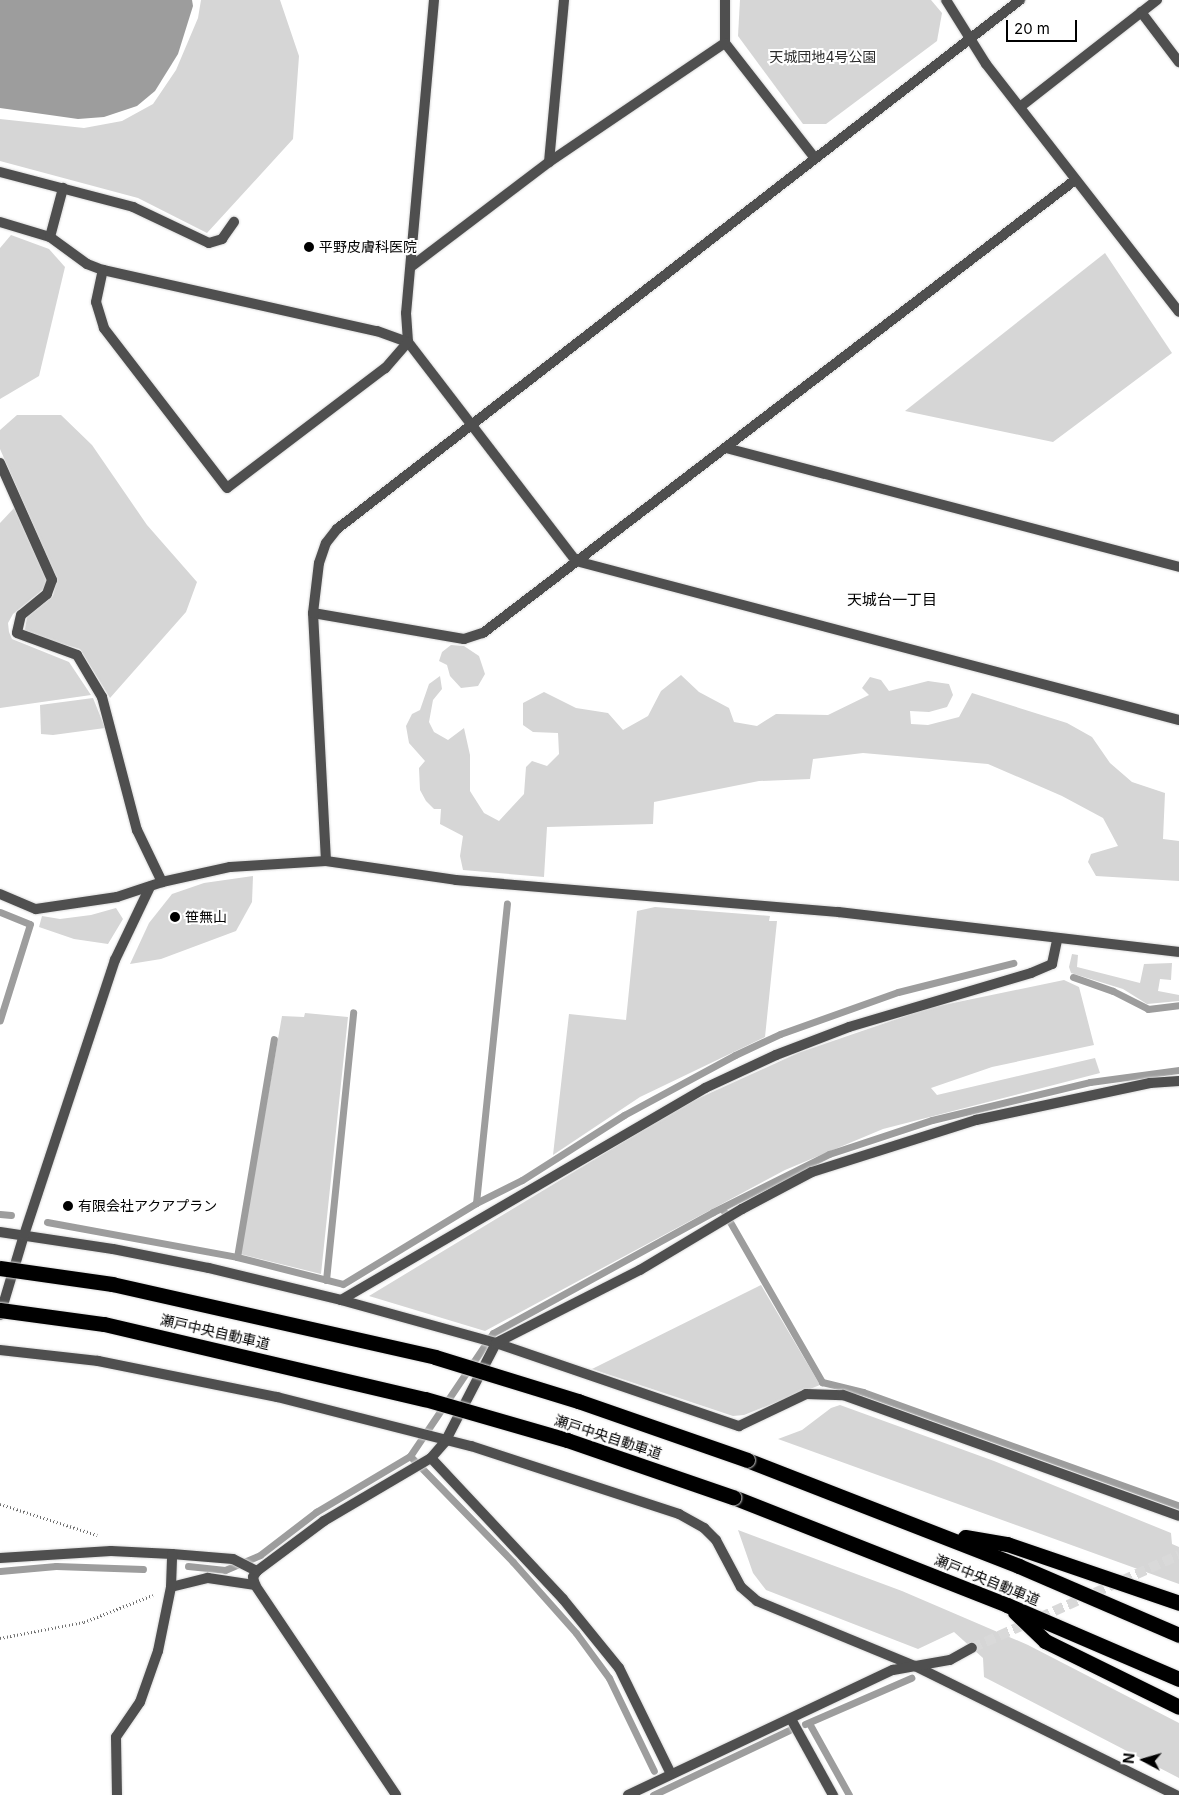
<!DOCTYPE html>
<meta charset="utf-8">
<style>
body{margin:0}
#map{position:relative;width:1179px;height:1795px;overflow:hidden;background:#fff;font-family:Inter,"Noto Sans JP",sans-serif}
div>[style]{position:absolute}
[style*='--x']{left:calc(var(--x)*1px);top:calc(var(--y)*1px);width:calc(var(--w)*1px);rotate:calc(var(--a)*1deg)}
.green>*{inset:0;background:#d6d6d6}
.water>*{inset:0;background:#9d9d9d}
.stream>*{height:7px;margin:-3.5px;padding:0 3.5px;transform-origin:3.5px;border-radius:3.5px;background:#9d9d9d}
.minor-tunnel>*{height:10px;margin-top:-5px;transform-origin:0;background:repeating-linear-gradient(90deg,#d9d9d9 0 10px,transparent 0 15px)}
.path>*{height:3px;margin-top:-1.5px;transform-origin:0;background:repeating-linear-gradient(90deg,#717171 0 1px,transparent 0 3.5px)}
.roads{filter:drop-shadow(0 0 1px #dbdbdb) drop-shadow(0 0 1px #dbdbdb)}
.minor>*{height:10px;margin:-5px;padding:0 5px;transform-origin:5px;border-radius:5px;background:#4f4f4f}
.motorway>*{height:15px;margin:-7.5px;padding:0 7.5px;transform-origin:7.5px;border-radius:7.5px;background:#000}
.bridges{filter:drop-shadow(0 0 1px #dbdbdb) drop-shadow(0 0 1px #dbdbdb)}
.motorway-bridge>*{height:15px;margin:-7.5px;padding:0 7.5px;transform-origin:7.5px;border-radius:7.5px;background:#000}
.dots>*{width:14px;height:14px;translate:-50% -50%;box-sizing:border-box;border:2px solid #fff;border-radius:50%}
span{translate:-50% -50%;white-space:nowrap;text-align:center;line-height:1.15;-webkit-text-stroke:4px #fff;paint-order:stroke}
.park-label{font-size:14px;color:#2d2d2d}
.poi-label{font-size:14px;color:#000}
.left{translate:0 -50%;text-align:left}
.street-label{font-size:14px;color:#000}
.neighbourhood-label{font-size:15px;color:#000}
.north{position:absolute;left:1119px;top:1735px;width:50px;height:50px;-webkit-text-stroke:4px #fff;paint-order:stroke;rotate:276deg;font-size:14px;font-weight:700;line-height:20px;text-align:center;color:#000}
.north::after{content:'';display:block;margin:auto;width:18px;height:22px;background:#000;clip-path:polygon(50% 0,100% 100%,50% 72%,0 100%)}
.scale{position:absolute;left:1006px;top:20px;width:71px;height:22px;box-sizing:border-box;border:2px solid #000;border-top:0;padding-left:6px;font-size:15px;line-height:18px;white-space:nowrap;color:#000;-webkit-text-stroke:4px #fff;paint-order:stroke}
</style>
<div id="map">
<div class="green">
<i style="clip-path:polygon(201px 0,280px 0,299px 56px,293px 139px,207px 233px,138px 198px,0 161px,0 119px,84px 128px,122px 121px,153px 104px,176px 70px,198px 18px)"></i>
<i style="clip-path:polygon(740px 0,931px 0,942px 13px,937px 41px,826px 124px,803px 124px,738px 36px)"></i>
<i style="clip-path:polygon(11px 235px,49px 249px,65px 267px,39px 376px,0 399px,0 248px)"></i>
<i style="clip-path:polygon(1105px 253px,1172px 353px,1053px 442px,905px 411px)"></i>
<i style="clip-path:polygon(17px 415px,61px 415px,92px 445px,147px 525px,197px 582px,186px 612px,110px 698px,80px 649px,27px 634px,25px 629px,27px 617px,53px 596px,57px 579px,0 449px,0 430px)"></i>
<i style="clip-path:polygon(15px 507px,46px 578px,46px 587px,13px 614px,8px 623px,9px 632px,12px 639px,69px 662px,91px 695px,0 708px,0 523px)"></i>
<i style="clip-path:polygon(451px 645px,464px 646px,479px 656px,485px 674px,478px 686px,461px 688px,450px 676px,447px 665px,439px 661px,442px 652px)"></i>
<i style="clip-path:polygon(681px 675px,699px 692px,729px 708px,734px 722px,757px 726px,776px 714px,828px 715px,869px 695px,862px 688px,870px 677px,881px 680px,889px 691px,928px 681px,949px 684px,953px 695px,947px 707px,929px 712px,910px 711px,911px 724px,928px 725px,959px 717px,972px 693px,1067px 723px,1092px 737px,1110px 763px,1132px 782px,1165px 793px,1163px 839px,1179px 841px,1179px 881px,1096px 876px,1088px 862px,1091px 854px,1118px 846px,1103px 818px,1062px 796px,988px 764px,863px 753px,813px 759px,810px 779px,759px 781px,654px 802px,653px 824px,547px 827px,544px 877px,463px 870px,460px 856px,463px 836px,440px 824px,441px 809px,434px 809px,426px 801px,420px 790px,419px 768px,425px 761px,409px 743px,406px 726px,412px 714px,420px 710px,429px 684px,440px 676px,442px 689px,433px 700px,429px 722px,434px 732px,448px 740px,464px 728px,470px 755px,470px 791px,484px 813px,499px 821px,524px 794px,526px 767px,532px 761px,547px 766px,559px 754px,558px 733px,533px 732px,523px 725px,523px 703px,544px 692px,576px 708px,608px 713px,623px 730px,648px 716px,661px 691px)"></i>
<i style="clip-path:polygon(93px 698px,105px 728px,53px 735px,41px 734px,40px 705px)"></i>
<i style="clip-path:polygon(253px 876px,252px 902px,236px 931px,161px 959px,130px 964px,149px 923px,172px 894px,204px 883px)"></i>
<i style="clip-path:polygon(655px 907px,770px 916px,769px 921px,777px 921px,765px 1037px,640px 1097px,553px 1155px,569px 1014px,626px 1020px,637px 911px)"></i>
<i style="clip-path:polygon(116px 908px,123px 919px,108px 944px,74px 939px,39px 927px,42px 916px,60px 919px,91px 915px)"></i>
<i style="clip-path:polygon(1072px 954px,1078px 955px,1077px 967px,1140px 983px,1144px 964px,1172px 963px,1171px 980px,1160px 979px,1158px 991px,1179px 995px,1179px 1001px,1147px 1004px,1123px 989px,1071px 973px,1069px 967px)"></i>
<i style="clip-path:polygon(1064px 980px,1079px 987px,1094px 1045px,992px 1067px,931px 1088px,937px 1095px,1095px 1058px,1100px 1073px,883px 1129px,785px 1170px,485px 1331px,369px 1296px,686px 1104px,798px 1053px,929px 1008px)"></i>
<i style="clip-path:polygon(305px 1013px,348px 1017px,321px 1274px,240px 1254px,282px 1016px,304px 1017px)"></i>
<i style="clip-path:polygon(761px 1285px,820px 1385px,744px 1415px,733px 1416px,592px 1369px)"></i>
<i style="clip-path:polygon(840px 1405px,994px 1461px,1171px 1533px,1172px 1544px,1179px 1547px,1179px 1584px,778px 1439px,802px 1430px,831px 1408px)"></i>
<i style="clip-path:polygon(738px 1530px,902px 1591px,1028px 1645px,1179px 1723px,1179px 1778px,984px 1677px,983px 1658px,954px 1632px,918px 1649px,766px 1590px,753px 1573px)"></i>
</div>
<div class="water">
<i style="clip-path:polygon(0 0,192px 0,193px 6px,178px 54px,155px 91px,137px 106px,104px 117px,78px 119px,0 108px)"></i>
</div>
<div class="stream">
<i style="--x:0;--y:912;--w:32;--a:22"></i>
<i style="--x:30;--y:924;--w:101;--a:107.4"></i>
<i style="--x:1073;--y:977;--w:42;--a:19.3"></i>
<i style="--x:1113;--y:991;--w:39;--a:27"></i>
<i style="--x:1148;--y:1009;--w:31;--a:-7"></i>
<i style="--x:476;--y:1203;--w:301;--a:-84.1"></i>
<i style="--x:722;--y:1208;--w:201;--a:60.1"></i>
<i style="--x:822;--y:1382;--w:42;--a:13.7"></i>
<i style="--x:863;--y:1392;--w:336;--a:19.8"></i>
<i style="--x:0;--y:1214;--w:11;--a:5"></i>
<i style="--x:47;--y:1222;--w:193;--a:10.4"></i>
<i style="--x:237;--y:1257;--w:109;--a:14.3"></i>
<i style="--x:343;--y:1284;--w:156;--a:-31.3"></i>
<i style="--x:476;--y:1203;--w:51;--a:-26.6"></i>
<i style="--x:522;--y:1180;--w:121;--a:-32.5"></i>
<i style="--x:624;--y:1115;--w:126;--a:-28.4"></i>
<i style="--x:735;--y:1055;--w:50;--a:-25"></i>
<i style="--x:780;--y:1034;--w:125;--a:-19.6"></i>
<i style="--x:898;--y:992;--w:119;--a:-14.2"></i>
<i style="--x:237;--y:1257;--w:221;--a:-80.4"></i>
<i style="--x:326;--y:1280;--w:269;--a:-84.2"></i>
<i style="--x:410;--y:1456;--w:148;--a:45.8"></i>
<i style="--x:513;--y:1562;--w:95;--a:48.4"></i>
<i style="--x:576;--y:1633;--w:56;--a:53.7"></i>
<i style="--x:609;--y:1678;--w:103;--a:64.2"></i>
<i style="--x:188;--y:1566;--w:37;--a:6"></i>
<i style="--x:225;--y:1570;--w:38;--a:-23"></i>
<i style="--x:260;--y:1555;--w:71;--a:-37.5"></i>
<i style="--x:316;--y:1512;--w:109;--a:-30.8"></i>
<i style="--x:410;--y:1456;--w:148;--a:-56"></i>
<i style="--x:493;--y:1333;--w:251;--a:-28.8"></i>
<i style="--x:713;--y:1212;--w:130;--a:-26.6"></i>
<i style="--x:829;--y:1154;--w:108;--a:-18.3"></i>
<i style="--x:932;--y:1120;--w:163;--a:-13.5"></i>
<i style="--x:1090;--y:1082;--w:90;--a:-7.7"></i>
<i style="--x:0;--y:1571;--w:56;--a:-5.1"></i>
<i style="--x:56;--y:1566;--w:87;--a:2"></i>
<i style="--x:809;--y:1723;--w:82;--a:60.9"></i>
<i style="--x:805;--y:1724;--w:116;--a:-23.5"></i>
<i style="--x:653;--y:1795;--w:151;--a:-25.5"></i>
</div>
<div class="minor-tunnel">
<i style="--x:972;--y:1648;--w:227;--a:-24.2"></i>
</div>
<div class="path">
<i style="--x:0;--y:1504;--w:102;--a:17.7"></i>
<i style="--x:0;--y:1638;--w:86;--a:-10.8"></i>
<i style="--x:84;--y:1622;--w:74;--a:-21.4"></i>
</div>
<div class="roads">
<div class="minor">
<i style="--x:434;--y:0;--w:314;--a:95.1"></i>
<i style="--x:406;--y:313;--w:29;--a:86"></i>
<i style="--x:408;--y:342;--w:276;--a:52.5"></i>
<i style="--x:576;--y:561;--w:624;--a:14.77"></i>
<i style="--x:725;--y:0;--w:43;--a:90"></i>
<i style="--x:725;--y:43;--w:146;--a:52"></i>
<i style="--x:946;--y:0;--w:75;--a:58"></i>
<i style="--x:986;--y:64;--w:314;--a:52.1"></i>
<i style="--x:1141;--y:12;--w:63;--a:52.8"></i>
<i style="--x:1020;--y:107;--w:174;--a:-38"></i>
<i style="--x:549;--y:162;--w:163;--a:-84.7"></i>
<i style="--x:0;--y:172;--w:138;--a:14.7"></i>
<i style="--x:133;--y:207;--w:84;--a:25.3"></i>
<i style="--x:209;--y:243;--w:14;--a:-17"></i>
<i style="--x:222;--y:239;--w:21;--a:-55"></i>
<i style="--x:0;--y:222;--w:52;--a:16.7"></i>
<i style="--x:50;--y:237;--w:46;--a:36.1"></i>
<i style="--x:87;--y:264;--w:17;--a:21"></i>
<i style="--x:103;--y:270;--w:281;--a:12.6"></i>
<i style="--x:377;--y:331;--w:33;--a:20"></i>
<i style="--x:408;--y:342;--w:35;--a:131"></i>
<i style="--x:385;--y:368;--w:198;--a:142.8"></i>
<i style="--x:227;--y:488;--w:202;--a:-127.6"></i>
<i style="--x:104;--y:328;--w:27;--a:-107"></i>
<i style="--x:96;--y:302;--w:33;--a:-78"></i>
<i style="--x:50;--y:237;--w:51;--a:-75.1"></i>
<i style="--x:412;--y:266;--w:172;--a:-37.2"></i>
<i style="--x:549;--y:162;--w:212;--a:-34.1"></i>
<i style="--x:726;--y:448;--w:468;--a:14.7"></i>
<i style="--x:0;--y:463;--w:128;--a:66"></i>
<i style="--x:52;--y:580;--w:15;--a:110"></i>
<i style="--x:47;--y:594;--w:33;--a:141"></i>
<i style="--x:21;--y:615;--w:18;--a:103"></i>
<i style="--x:17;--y:633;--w:64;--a:20.1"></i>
<i style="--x:77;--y:655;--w:49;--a:59.2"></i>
<i style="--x:102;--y:697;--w:138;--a:75.3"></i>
<i style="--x:137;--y:830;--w:58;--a:64.3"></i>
<i style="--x:313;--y:613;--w:153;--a:9.8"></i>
<i style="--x:464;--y:639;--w:20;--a:-18"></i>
<i style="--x:483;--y:633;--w:745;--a:-37.42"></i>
<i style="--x:326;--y:861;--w:248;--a:-93"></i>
<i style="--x:313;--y:613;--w:50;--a:-83.2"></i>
<i style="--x:319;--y:563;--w:21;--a:-71"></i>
<i style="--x:326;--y:543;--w:18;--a:-52"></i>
<i style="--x:337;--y:529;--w:864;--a:-37.76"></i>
<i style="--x:0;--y:894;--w:39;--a:23"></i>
<i style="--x:36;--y:909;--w:82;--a:-8.4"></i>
<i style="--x:117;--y:897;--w:47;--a:-18.4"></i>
<i style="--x:162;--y:882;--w:70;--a:-12.4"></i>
<i style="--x:230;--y:867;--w:96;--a:-3.6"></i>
<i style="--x:326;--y:861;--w:131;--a:8.3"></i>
<i style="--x:456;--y:880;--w:384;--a:4.8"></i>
<i style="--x:839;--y:912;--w:342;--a:6.7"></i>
<i style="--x:0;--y:1232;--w:114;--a:8.6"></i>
<i style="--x:113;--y:1249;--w:98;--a:11.2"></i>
<i style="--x:209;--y:1268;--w:136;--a:13.6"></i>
<i style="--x:341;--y:1300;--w:161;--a:15.5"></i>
<i style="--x:496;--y:1343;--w:257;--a:18.9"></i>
<i style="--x:739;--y:1426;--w:74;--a:-25.5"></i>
<i style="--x:806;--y:1394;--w:37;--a:2"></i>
<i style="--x:843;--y:1395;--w:357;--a:19.8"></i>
<i style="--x:341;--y:1300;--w:421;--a:-30.2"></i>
<i style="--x:705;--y:1088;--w:78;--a:-24.9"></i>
<i style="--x:776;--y:1055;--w:78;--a:-21"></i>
<i style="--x:849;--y:1027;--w:190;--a:-16.5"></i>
<i style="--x:1031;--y:973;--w:23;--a:-23"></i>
<i style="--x:1052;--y:964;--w:25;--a:-78"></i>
<i style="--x:0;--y:1315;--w:84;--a:-73.3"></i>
<i style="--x:24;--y:1235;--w:290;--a:-71.7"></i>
<i style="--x:115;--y:960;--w:81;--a:-64.4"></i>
<i style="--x:0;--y:1350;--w:99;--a:6.4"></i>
<i style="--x:98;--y:1361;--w:183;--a:11.4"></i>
<i style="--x:277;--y:1397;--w:200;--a:14.2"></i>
<i style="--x:471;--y:1446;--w:219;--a:18.1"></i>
<i style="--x:679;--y:1514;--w:29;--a:29"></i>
<i style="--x:704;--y:1528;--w:17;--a:45"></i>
<i style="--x:716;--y:1540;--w:53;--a:62"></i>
<i style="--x:741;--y:1587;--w:21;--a:41"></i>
<i style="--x:757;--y:1601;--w:171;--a:22.4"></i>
<i style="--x:915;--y:1666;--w:291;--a:26.3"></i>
<i style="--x:0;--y:1558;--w:111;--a:-3.6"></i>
<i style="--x:111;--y:1551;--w:61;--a:2.8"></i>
<i style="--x:172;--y:1554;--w:61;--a:4.7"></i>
<i style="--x:233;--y:1559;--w:27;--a:27"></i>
<i style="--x:257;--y:1571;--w:7;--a:124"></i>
<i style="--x:253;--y:1577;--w:8;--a:76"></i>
<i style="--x:255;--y:1585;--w:253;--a:56.1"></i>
<i style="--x:257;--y:1571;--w:84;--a:-36.7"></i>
<i style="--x:324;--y:1521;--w:124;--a:-30.5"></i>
<i style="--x:171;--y:1587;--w:38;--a:-14"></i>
<i style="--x:208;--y:1578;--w:48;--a:8.5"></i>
<i style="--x:791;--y:1719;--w:87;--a:61.1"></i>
<i style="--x:671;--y:1774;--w:118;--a:-116.1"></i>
<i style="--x:619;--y:1668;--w:89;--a:-129.1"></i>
<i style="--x:563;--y:1599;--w:193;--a:-133.1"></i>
<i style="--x:431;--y:1458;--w:21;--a:-49"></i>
<i style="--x:445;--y:1442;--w:111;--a:-62.7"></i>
<i style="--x:496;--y:1343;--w:161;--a:-26.9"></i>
<i style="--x:640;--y:1270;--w:119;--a:-30.9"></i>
<i style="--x:742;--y:1209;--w:79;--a:-27.9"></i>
<i style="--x:812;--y:1172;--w:172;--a:-17.6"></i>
<i style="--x:976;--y:1120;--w:178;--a:-12"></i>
<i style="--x:1150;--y:1083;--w:29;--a:-4"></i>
<i style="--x:117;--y:1795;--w:58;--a:-91"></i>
<i style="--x:116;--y:1737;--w:42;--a:-55.6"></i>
<i style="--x:140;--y:1702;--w:54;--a:-70.6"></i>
<i style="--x:158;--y:1651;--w:65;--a:-78.5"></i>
<i style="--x:171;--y:1587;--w:33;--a:-88"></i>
<i style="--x:628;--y:1795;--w:293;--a:-25.3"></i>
<i style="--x:893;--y:1670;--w:58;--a:-10"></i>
<i style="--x:950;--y:1660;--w:25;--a:-29"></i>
</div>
<div class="motorway">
<i style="--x:747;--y:1460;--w:292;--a:21.3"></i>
<i style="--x:1019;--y:1566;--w:174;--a:23.3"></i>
<i style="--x:733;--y:1497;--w:295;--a:21.5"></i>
<i style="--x:1007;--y:1605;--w:187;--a:23.3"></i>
<i style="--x:965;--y:1537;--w:43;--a:9.5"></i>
<i style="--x:1007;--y:1544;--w:182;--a:18.9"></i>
<i style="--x:1015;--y:1612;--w:42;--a:44"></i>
<i style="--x:1045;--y:1641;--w:149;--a:26.2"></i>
</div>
</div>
<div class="bridges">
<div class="motorway-bridge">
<i style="--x:0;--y:1268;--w:113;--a:8.1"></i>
<i style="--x:112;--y:1284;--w:331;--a:12.7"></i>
<i style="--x:435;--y:1357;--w:150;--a:17.1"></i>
<i style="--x:578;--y:1401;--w:179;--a:19.2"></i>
<i style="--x:0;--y:1310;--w:105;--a:7.7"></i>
<i style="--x:104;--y:1324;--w:330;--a:13.2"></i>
<i style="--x:425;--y:1399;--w:148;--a:16.1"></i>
<i style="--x:567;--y:1440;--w:176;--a:19"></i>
</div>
</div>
<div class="dots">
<i style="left:309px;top:247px;background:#000"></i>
<i style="left:175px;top:917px;background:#000"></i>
<i style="left:68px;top:1206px;background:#000"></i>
</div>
<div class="park-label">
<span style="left:823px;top:57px">天城団地4号公園</span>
</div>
<div class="poi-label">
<span class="left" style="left:319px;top:247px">平野皮膚科医院</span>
<span class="left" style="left:185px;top:917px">笹無山</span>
<span class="left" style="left:78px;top:1206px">有限会社アクアプラン</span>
</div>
<div class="street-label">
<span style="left:215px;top:1332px;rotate:13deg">瀬戸中央自動車道</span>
<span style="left:608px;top:1437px;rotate:18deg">瀬戸中央自動車道</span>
<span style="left:987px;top:1580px;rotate:22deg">瀬戸中央自動車道</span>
</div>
<div class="neighbourhood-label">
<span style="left:892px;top:600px">天城台一丁目</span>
</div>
<div class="north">N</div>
<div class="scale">20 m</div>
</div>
